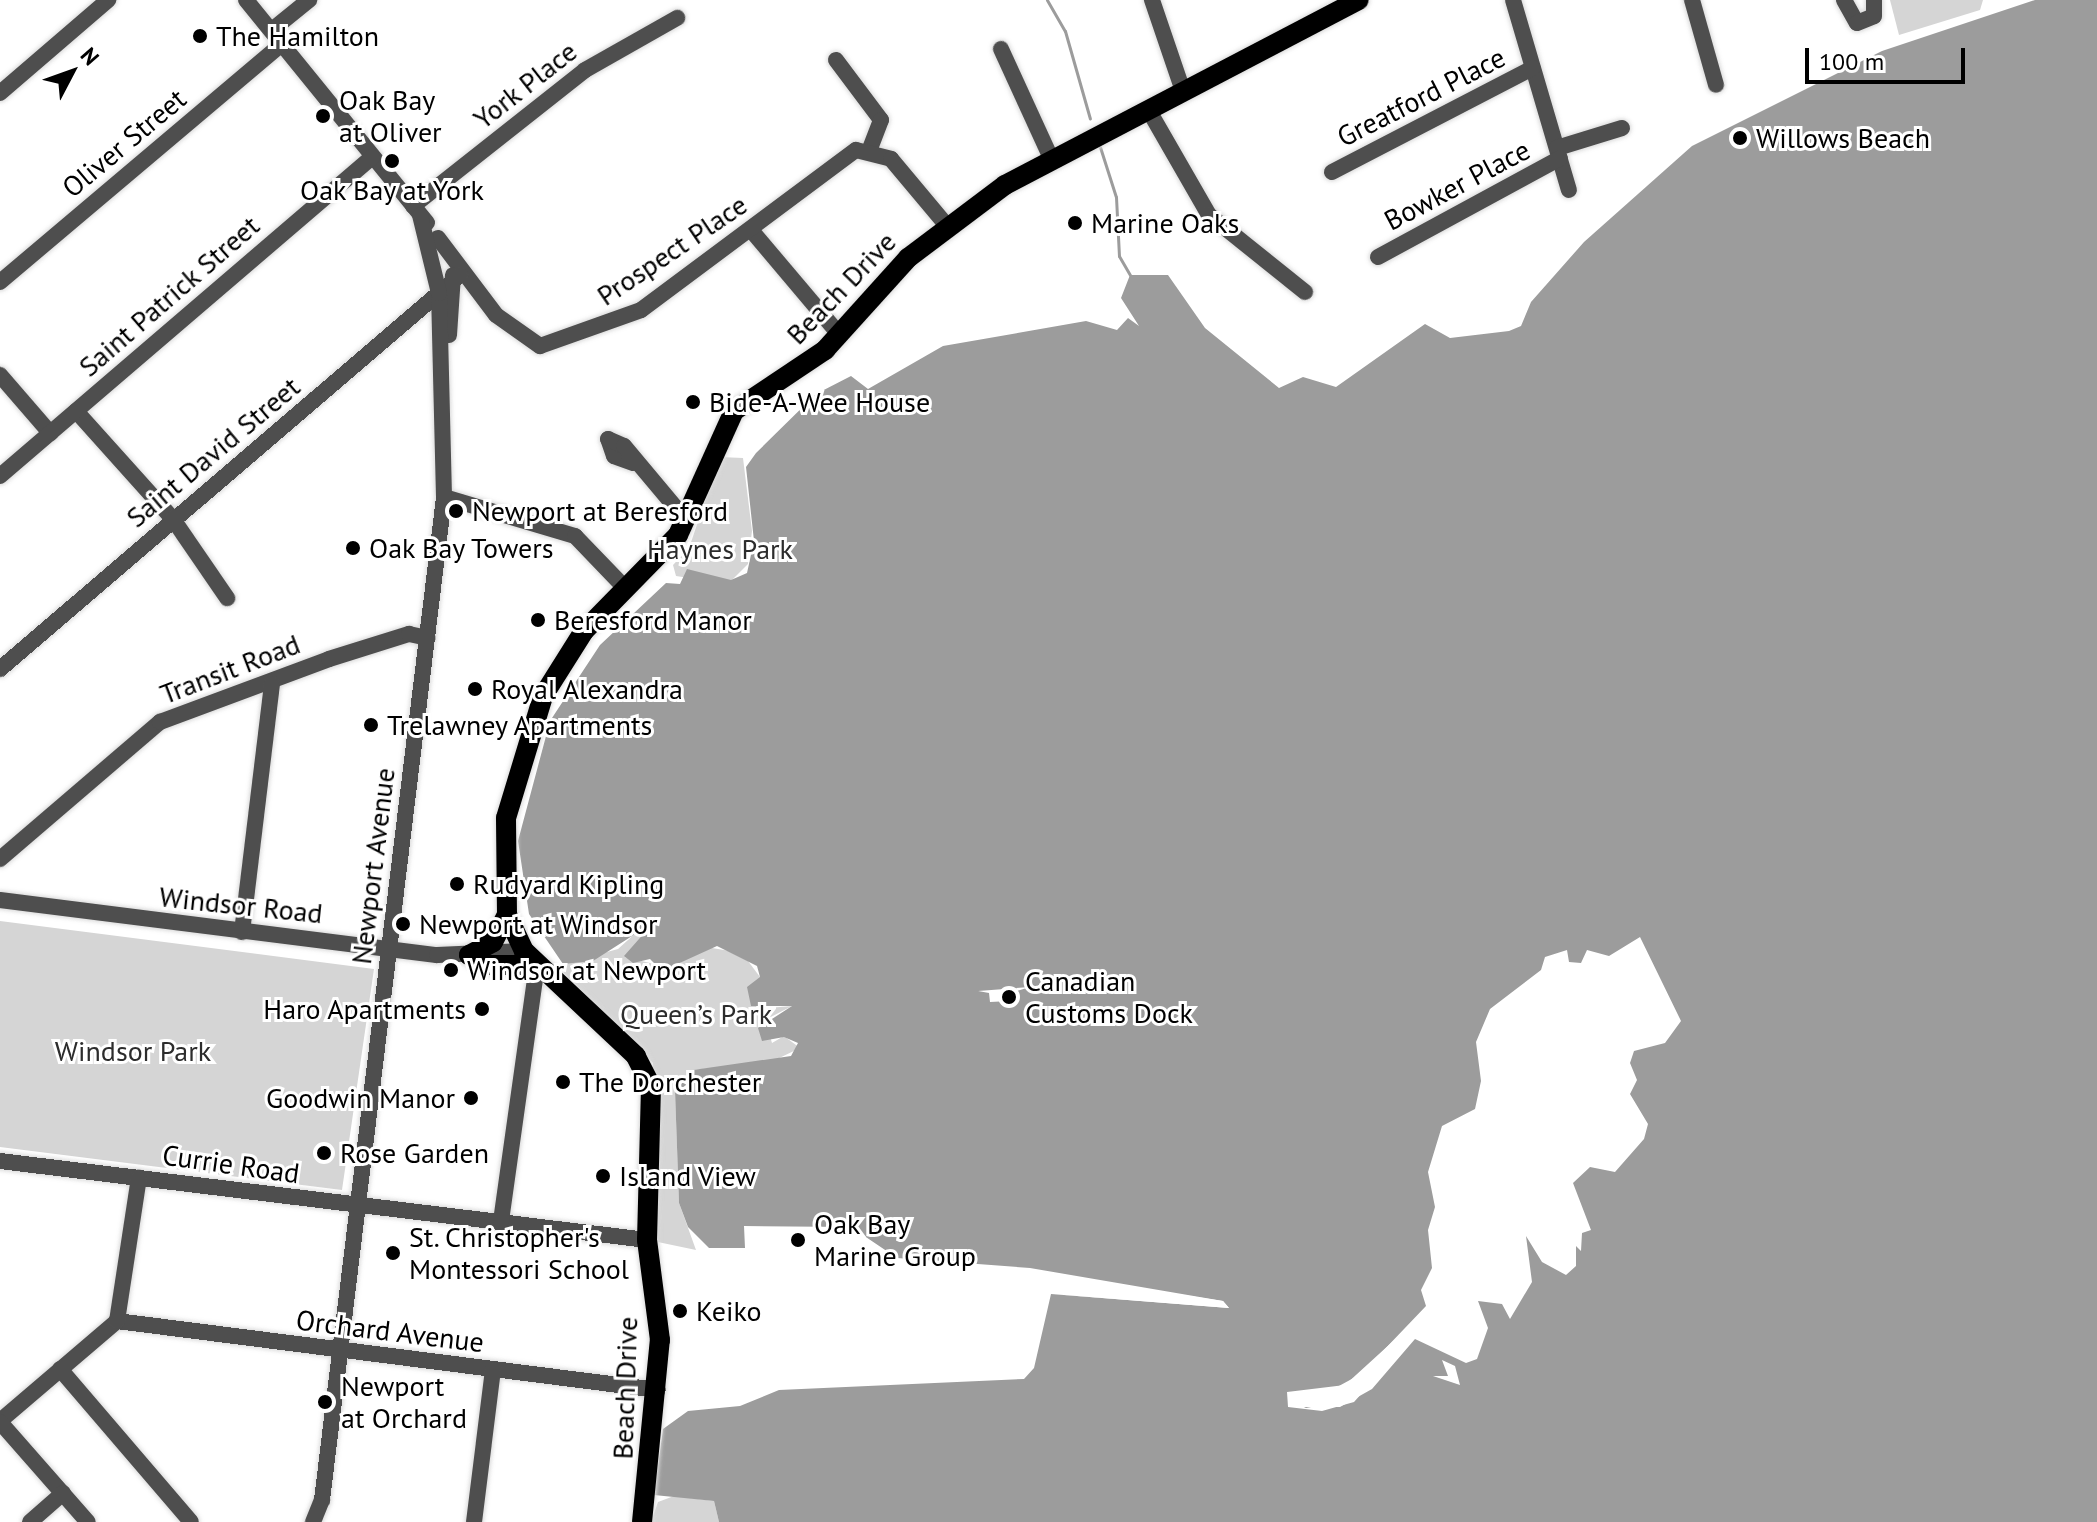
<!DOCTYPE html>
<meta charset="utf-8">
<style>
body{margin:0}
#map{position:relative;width:2097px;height:1522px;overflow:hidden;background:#fff;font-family:"PT Sans",sans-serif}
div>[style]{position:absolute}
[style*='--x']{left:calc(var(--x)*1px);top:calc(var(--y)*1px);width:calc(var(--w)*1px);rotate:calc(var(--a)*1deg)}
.green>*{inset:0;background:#d5d5d5}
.water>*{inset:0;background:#9c9c9c}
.pier>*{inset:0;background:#fff}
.stream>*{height:3px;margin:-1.5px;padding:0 1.5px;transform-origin:1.5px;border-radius:1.5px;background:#9c9c9c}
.roads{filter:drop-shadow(0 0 2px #dbdbdb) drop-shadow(0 0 2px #dbdbdb)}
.minor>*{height:16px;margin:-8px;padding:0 8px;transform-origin:8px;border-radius:8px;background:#4e4e4e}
.major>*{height:20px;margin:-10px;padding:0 10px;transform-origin:10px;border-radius:10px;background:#000}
.dots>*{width:22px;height:22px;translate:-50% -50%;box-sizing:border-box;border:4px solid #fff;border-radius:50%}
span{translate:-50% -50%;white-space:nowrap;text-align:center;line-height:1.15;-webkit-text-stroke:6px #fff;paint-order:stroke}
.poi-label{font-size:28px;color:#000}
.left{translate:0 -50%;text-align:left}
.right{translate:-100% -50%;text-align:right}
.street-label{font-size:28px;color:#000}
.park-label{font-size:28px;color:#2c2c2c}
.north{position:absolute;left:32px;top:32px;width:80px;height:80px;-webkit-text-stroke:6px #fff;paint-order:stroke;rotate:49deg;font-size:22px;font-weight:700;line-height:32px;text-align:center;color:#000}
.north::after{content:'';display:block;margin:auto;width:28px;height:36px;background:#000;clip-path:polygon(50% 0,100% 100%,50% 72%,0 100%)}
.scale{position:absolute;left:1805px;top:48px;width:160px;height:36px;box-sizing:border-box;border:4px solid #000;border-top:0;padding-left:10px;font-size:24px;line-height:28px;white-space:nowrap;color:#000;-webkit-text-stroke:6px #fff;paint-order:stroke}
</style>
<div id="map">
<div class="green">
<i style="clip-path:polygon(1890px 0,1983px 0,1980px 10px,1899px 35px)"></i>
<i style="clip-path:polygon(720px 457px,743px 458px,752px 531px,748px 564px,728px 584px,676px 576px,673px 565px,689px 548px)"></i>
<i style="clip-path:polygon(0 921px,374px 969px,342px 1190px,0 1147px)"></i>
<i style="clip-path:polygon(648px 922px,659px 924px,625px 957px,671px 968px,706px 947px,742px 953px,760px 977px,756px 1009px,792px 1006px,765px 1020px,772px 1043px,784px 1036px,800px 1048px,771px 1062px,693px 1070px,675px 1091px,679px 1203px,696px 1250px,653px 1241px,653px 1063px,564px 973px,563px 964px,618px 949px)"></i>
<i style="clip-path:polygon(674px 1496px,714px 1501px,719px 1522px,651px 1522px,658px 1502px)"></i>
</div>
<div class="water">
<i style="clip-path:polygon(evenodd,2035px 0,2097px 0,2097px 1522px,719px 1522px,714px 1501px,654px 1495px,663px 1429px,688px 1411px,740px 1406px,779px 1390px,1024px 1379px,1034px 1368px,1051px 1294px,1229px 1308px,1223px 1301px,1030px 1268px,897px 1258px,851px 1227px,744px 1226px,745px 1248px,709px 1248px,688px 1227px,679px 1203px,675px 1091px,693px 1070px,791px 1056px,798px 1043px,784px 1037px,762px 1041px,758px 1028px,792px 1006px,751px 1006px,747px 987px,760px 977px,757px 966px,717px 946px,662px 971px,650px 959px,633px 963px,624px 956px,654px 922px,593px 961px,563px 964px,529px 914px,518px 841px,550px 721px,600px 645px,666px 583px,680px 584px,687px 569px,731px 580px,747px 573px,754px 541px,746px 467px,756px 453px,816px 394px,851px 376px,868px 389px,943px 346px,1086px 321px,1117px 330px,1128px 318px,1139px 326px,1121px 298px,1130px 275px,1168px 275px,1205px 328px,1279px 388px,1303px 377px,1336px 387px,1425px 324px,1450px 338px,1509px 331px,1521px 326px,1531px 302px,1584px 242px,1692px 146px,1882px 51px,2035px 0,1640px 937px,1681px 1021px,1665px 1043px,1634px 1051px,1630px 1063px,1637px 1080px,1630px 1094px,1648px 1124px,1644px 1139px,1615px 1172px,1590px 1167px,1573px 1183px,1591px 1230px,1582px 1233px,1581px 1251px,1576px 1246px,1576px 1266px,1566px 1275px,1542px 1262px,1526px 1236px,1532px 1282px,1510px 1319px,1502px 1304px,1478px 1301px,1488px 1328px,1477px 1359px,1466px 1363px,1415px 1339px,1372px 1389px,1340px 1407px,1288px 1407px,1288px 1392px,1326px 1393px,1361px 1374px,1426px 1306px,1421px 1290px,1432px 1268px,1428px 1230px,1435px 1207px,1428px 1172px,1442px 1126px,1475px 1109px,1481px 1081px,1476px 1042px,1490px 1009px,1541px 970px,1545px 957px,1567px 950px,1569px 962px,1581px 963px,1587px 950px,1609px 956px,1640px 937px,2035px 0,1442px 1360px,1455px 1366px,1460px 1385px,1433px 1376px,1448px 1376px,1442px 1360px)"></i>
</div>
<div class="pier">
<i style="clip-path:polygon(1030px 987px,1010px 993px,1010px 1001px,990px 1002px,989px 993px,978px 991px)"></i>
<i style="clip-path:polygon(1045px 1274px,1223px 1301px,1229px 1308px,1052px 1294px,1224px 1306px)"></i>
<i style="clip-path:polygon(1413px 1323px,1347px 1389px,1327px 1397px,1289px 1400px,1306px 1408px,1352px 1399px,1414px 1335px,1354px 1402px,1322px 1411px,1288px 1407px,1287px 1392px,1345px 1385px)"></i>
</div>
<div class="stream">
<i style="--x:1047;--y:0;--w:36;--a:60"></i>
<i style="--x:1065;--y:31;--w:91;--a:74.1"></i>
<i style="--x:1100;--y:147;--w:52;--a:72.3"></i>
<i style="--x:1116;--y:197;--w:59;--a:87.1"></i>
<i style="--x:1119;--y:256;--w:22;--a:60"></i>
</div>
<div class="roads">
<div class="minor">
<i style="--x:246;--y:0;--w:287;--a:50.9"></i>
<i style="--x:1152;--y:0;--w:96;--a:71.2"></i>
<i style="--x:1513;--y:0;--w:198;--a:73.6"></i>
<i style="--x:1692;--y:0;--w:88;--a:74.2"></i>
<i style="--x:1844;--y:0;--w:26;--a:61"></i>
<i style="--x:1857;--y:23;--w:18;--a:-22"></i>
<i style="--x:1874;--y:16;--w:16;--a:-90"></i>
<i style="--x:272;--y:30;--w:48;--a:-39"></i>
<i style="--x:1001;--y:49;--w:120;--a:65.4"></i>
<i style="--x:836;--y:60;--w:75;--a:53.1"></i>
<i style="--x:881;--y:120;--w:31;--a:111"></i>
<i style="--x:0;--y:93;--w:143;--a:-40.7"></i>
<i style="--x:1148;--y:109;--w:122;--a:60.1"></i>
<i style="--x:1209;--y:215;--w:123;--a:38.7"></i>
<i style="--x:1557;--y:148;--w:68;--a:-17.1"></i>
<i style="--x:1332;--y:172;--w:226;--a:-27.4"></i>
<i style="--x:413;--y:206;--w:219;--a:-38.3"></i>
<i style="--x:585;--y:70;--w:106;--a:-29.5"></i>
<i style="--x:751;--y:230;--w:136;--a:49.8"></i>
<i style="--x:438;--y:238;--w:96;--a:53"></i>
<i style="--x:496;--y:315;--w:54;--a:35.2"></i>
<i style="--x:540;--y:346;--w:107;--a:-19.6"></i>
<i style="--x:641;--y:310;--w:268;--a:-36.7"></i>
<i style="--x:856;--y:150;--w:36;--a:14"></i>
<i style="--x:891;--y:159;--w:87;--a:50.1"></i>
<i style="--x:1378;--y:257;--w:207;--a:-28.5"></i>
<i style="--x:0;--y:282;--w:369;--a:-40.2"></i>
<i style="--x:449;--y:335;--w:60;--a:-86.2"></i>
<i style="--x:0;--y:375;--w:77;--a:49.2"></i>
<i style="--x:76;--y:411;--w:145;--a:48.1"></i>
<i style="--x:173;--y:519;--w:96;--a:55.6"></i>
<i style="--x:633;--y:463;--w:20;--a:-160"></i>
<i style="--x:614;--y:456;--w:18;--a:-109"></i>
<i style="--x:608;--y:439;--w:17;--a:24"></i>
<i style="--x:624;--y:446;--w:97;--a:50"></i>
<i style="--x:0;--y:476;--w:490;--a:-40.6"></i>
<i style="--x:444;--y:497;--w:137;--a:16.6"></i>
<i style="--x:575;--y:536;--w:72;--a:46.1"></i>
<i style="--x:0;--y:669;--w:606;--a:-40.58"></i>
<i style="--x:0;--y:859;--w:211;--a:-40.6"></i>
<i style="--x:160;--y:722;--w:180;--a:-20.4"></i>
<i style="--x:329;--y:659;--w:84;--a:-17.4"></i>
<i style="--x:409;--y:634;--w:19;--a:12"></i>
<i style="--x:0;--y:900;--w:440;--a:7.2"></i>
<i style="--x:437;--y:955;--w:87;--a:-2.6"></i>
<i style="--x:242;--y:932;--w:250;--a:-83.1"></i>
<i style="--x:0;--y:1161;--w:652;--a:6.96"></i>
<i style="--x:501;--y:1221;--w:259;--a:-82"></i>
<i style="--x:117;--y:1321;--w:545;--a:7.27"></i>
<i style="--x:60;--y:1369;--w:201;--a:49.4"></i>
<i style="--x:0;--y:1421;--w:154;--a:-40.5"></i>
<i style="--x:117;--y:1321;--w:145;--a:-81.3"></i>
<i style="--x:0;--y:1422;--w:133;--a:48.7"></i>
<i style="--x:30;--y:1522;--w:44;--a:-41.3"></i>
<i style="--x:313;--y:1522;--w:24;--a:-68"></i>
<i style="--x:322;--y:1500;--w:1010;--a:-83.06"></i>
<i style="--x:444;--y:497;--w:204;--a:-91.4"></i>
<i style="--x:439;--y:293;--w:80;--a:-103.7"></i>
<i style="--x:474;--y:1522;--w:153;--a:-82.9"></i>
</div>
<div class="major">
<i style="--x:469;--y:955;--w:19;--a:32"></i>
<i style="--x:485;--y:965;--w:52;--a:0"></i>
<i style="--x:469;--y:955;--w:27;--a:-28"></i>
<i style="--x:493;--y:942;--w:30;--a:-63"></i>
<i style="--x:642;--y:1522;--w:183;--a:-84.4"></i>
<i style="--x:660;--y:1340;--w:101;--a:-97.4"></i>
<i style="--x:647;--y:1240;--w:154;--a:-88.5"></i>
<i style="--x:651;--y:1086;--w:34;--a:-117"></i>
<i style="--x:636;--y:1056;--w:154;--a:-136.8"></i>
<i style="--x:524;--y:951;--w:40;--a:-115"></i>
<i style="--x:507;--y:915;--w:97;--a:-90.6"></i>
<i style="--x:506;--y:818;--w:127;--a:-73.1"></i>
<i style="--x:543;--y:696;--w:77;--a:-57.8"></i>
<i style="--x:584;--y:631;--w:134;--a:-45.6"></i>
<i style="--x:678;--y:535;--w:136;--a:-65.7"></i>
<i style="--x:734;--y:411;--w:110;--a:-33.8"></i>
<i style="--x:825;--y:350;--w:124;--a:-47.9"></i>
<i style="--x:908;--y:258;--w:121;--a:-37"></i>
<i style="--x:1005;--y:185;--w:399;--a:-27.6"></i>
</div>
</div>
<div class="dots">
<i style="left:200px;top:36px;background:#000"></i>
<i style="left:323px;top:116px;background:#000"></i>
<i style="left:1740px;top:138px;background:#000"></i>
<i style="left:392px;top:161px;background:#000"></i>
<i style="left:1075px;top:223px;background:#000"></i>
<i style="left:693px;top:402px;background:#000"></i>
<i style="left:456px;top:511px;background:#000"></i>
<i style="left:353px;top:548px;background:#000"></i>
<i style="left:538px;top:620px;background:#000"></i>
<i style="left:475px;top:689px;background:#000"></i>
<i style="left:371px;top:725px;background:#000"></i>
<i style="left:457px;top:884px;background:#000"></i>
<i style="left:403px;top:924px;background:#000"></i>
<i style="left:451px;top:970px;background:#000"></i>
<i style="left:1009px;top:997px;background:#000"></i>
<i style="left:482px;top:1009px;background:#000"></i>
<i style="left:563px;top:1082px;background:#000"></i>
<i style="left:471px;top:1098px;background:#000"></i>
<i style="left:324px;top:1153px;background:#000"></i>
<i style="left:603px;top:1176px;background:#000"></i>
<i style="left:798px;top:1240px;background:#000"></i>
<i style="left:393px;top:1253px;background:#000"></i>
<i style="left:680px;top:1311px;background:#000"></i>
<i style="left:325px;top:1402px;background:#000"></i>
</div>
<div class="poi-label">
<span class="left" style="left:216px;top:36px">The Hamilton</span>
<span class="left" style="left:339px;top:116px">Oak Bay<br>at Oliver</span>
<span class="left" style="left:1756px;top:138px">Willows Beach</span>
<span style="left:392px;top:190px">Oak Bay at York</span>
<span class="left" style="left:1091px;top:223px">Marine Oaks</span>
<span class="left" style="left:709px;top:402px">Bide-A-Wee House</span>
<span class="left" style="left:472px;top:511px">Newport at Beresford</span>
<span class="left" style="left:369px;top:548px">Oak Bay Towers</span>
<span class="left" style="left:554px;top:620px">Beresford Manor</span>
<span class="left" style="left:491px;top:689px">Royal Alexandra</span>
<span class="left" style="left:387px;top:725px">Trelawney Apartments</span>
<span class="left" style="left:473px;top:884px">Rudyard Kipling</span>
<span class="left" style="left:419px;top:924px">Newport at Windsor</span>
<span class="left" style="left:467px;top:970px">Windsor at Newport</span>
<span class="left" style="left:1025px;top:997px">Canadian<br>Customs Dock</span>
<span class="right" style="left:466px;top:1009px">Haro Apartments</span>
<span class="left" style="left:579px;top:1082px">The Dorchester</span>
<span class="right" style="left:455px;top:1098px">Goodwin Manor</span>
<span class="left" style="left:340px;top:1153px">Rose Garden</span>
<span class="left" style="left:619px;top:1176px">Island View</span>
<span class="left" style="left:814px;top:1240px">Oak Bay<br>Marine Group</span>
<span class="left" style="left:409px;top:1253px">St. Christopher's<br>Montessori School</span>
<span class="left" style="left:696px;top:1311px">Keiko</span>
<span class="left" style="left:341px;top:1402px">Newport<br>at Orchard</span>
</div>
<div class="street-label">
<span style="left:525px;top:85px;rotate:-38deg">York Place</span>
<span style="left:1421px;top:97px;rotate:-27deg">Greatford Place</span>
<span style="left:124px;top:143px;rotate:-40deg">Oliver Street</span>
<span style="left:1457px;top:185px;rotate:-28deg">Bowker Place</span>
<span style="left:672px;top:250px;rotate:-34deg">Prospect Place</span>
<span style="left:841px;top:288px;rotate:-46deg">Beach Drive</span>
<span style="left:169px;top:296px;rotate:-41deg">Saint Patrick Street</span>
<span style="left:213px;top:452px;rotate:-40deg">Saint David Street</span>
<span style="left:230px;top:669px;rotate:-21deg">Transit Road</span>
<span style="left:373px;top:866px;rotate:-83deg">Newport Avenue</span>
<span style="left:241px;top:905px;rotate:6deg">Windsor Road</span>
<span style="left:231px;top:1164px;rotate:8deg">Currie Road</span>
<span style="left:390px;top:1331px;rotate:7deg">Orchard Avenue</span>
<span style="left:625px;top:1388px;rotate:-88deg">Beach Drive</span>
</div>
<div class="park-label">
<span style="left:720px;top:549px">Haynes Park</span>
<span style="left:696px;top:1014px">Queen’s Park</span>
<span style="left:133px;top:1051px">Windsor Park</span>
</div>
<div class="north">N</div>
<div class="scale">100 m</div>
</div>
